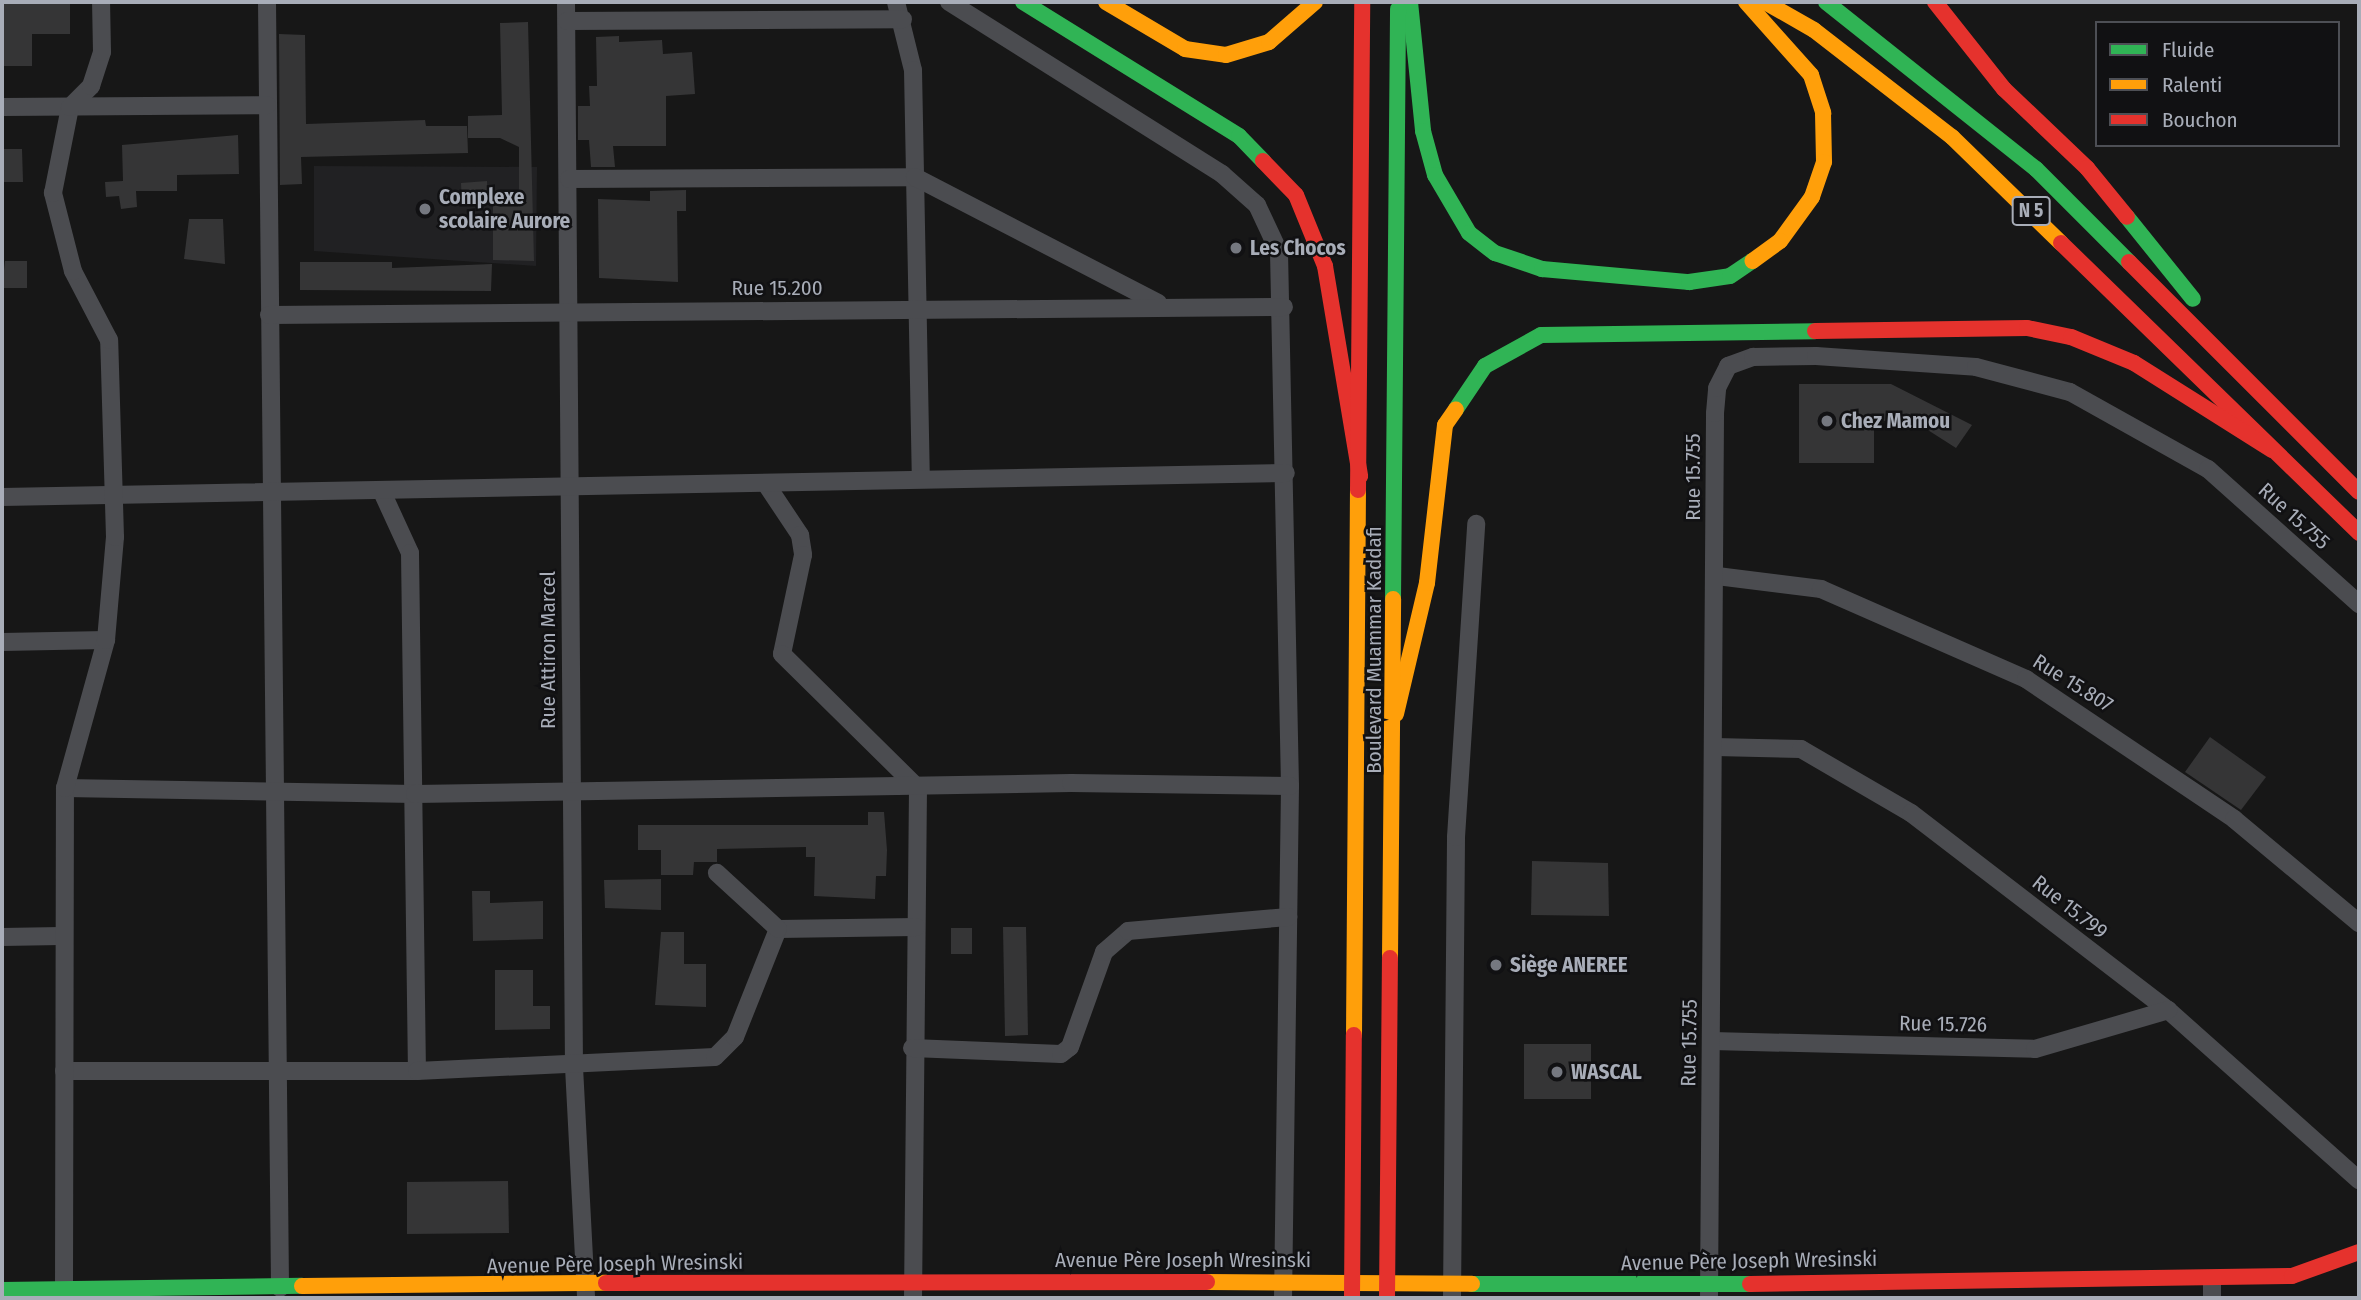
<!DOCTYPE html>
<meta charset="utf-8">
<style>
body{margin:0}
#map{position:relative;width:2361px;height:1300px;overflow:hidden;background:#171717;font-family:"Fira Sans Condensed",sans-serif}
div>[style]{position:absolute}
[style*='--x']{left:calc(var(--x)*1px);top:calc(var(--y)*1px);width:calc(var(--w)*1px);rotate:calc(var(--a)*1deg)}
.built>*{inset:0;background:#212123}
.building>*{inset:0;background:#353536}
.street>*{height:18px;margin:-9px;padding:0 9px;transform-origin:9px;border-radius:9px;background:#4b4c50}
.fast>*{height:16px;margin:-8px;padding:0 8px;transform-origin:8px;border-radius:8px;background:#30b455}
.slow>*{height:16px;margin:-8px;padding:0 8px;transform-origin:8px;border-radius:8px;background:#ff9f0a}
.jam>*{height:16px;margin:-8px;padding:0 8px;transform-origin:8px;border-radius:8px;background:#e5322d}
.dots>*{width:19px;height:19px;translate:-50% -50%;box-sizing:border-box;border:4px solid #111113;border-radius:50%}
span{translate:-50% -50%;white-space:nowrap;text-align:center;line-height:1.15;-webkit-text-stroke:5px #111113;paint-order:stroke}
.shield-label span{padding:2px 5px;background:#111113;border:2px solid;border-radius:5px;-webkit-text-stroke-width:0}
.shield-label{font-size:19px;color:#a8adb8;font-weight:700}
.poi-label{font-size:21px;color:#a8adb8;font-weight:700}
.left{translate:0 -50%;text-align:left}
.street-label{font-size:21px;color:#a8adb8}
.frame{position:absolute;inset:0;border:4px solid #a8adb8;pointer-events:none}
.legend{position:absolute;left:2095px;top:21px;width:245px;height:126px;box-sizing:border-box;background:#111113;border:2px solid #4d4f55;margin:0;padding:9px 12px;list-style:none;font-size:21px;color:#a8adb8}
.legend li{display:flex;align-items:center;gap:14px;height:35px}
.legend b{width:35px;border:2px solid #4d4f55}
</style>
<div id="map">
<div class="built">
<i style="clip-path:polygon(314px 166px,537px 167px,536px 266px,314px 251px)"></i>
</div>
<div class="building">
<i style="clip-path:polygon(2px 2px,70px 2px,70px 34px,32px 34px,32px 66px,2px 66px)"></i>
<i style="clip-path:polygon(528px 22px,534px 261px,493px 260px,493px 205px,519px 205px,519px 147px,500px 138px,468px 138px,468px 116px,502px 115px,500px 23px)"></i>
<i style="clip-path:polygon(279px 34px,305px 35px,306px 124px,425px 120px,426px 126px,467px 126px,468px 153px,301px 157px,302px 184px,280px 185px)"></i>
<i style="clip-path:polygon(619px 36px,619px 42px,662px 40px,663px 54px,692px 52px,695px 94px,666px 96px,666px 146px,613px 146px,615px 167px,591px 167px,589px 140px,578px 140px,578px 106px,590px 106px,589px 86px,597px 86px,596px 37px)"></i>
<i style="clip-path:polygon(238px 135px,239px 174px,177px 175px,177px 191px,136px 191px,137px 207px,121px 209px,119px 196px,106px 197px,105px 182px,123px 181px,122px 145px)"></i>
<i style="clip-path:polygon(2px 149px,22px 149px,23px 182px,2px 182px)"></i>
<i style="clip-path:polygon(487px 181px,488px 202px,462px 204px,461px 183px)"></i>
<i style="clip-path:polygon(686px 190px,686px 211px,677px 211px,678px 282px,599px 278px,598px 199px,650px 201px,650px 191px)"></i>
<i style="clip-path:polygon(189px 219px,223px 219px,225px 264px,184px 259px)"></i>
<i style="clip-path:polygon(5px 261px,27px 261px,27px 288px,2px 288px)"></i>
<i style="clip-path:polygon(300px 262px,392px 262px,392px 268px,492px 264px,491px 291px,300px 290px)"></i>
<i style="clip-path:polygon(1799px 384px,1891px 384px,1972px 425px,1956px 448px,1909px 418px,1901px 430px,1874px 415px,1874px 463px,1799px 463px)"></i>
<i style="clip-path:polygon(2210px 737px,2266px 777px,2241px 810px,2185px 772px)"></i>
<i style="clip-path:polygon(868px 812px,884px 812px,887px 850px,886px 876px,876px 876px,875px 899px,814px 896px,815px 857px,806px 857px,806px 847px,717px 849px,717px 862px,694px 862px,693px 875px,661px 875px,661px 850px,638px 850px,638px 825px,868px 825px)"></i>
<i style="clip-path:polygon(1532px 861px,1608px 863px,1609px 916px,1531px 915px)"></i>
<i style="clip-path:polygon(661px 879px,661px 910px,605px 908px,604px 880px)"></i>
<i style="clip-path:polygon(472px 891px,490px 891px,490px 903px,543px 901px,543px 939px,473px 941px)"></i>
<i style="clip-path:polygon(1003px 927px,1026px 927px,1028px 1035px,1005px 1036px)"></i>
<i style="clip-path:polygon(951px 928px,972px 928px,972px 954px,951px 954px)"></i>
<i style="clip-path:polygon(661px 932px,684px 932px,684px 964px,706px 964px,706px 1007px,655px 1005px)"></i>
<i style="clip-path:polygon(495px 970px,533px 970px,533px 1006px,550px 1006px,550px 1029px,495px 1030px)"></i>
<i style="clip-path:polygon(1524px 1044px,1591px 1044px,1591px 1099px,1524px 1099px)"></i>
<i style="clip-path:polygon(508px 1181px,509px 1233px,407px 1234px,407px 1182px)"></i>
</div>
<div class="street">
<i style="--x:267;--y:2;--w:1286;--a:89.42"></i>
<i style="--x:566;--y:2;--w:1065;--a:89.57"></i>
<i style="--x:574;--y:1067;--w:231;--a:87"></i>
<i style="--x:896;--y:2;--w:70;--a:76"></i>
<i style="--x:913;--y:70;--w:408;--a:88.9"></i>
<i style="--x:949;--y:2;--w:323;--a:32.2"></i>
<i style="--x:1222;--y:174;--w:47;--a:41.5"></i>
<i style="--x:1257;--y:205;--w:52;--a:64.9"></i>
<i style="--x:1279;--y:252;--w:534;--a:88.82"></i>
<i style="--x:1290;--y:786;--w:512;--a:90.78"></i>
<i style="--x:567;--y:21;--w:336;--a:-0.3"></i>
<i style="--x:2;--y:107;--w:265;--a:-0.4"></i>
<i style="--x:569;--y:179;--w:346;--a:-0.3"></i>
<i style="--x:915;--y:177;--w:274;--a:27.4"></i>
<i style="--x:269;--y:315;--w:1015;--a:-0.45"></i>
<i style="--x:768;--y:487;--w:58;--a:56.3"></i>
<i style="--x:800;--y:535;--w:20;--a:81"></i>
<i style="--x:803;--y:555;--w:101;--a:102"></i>
<i style="--x:782;--y:654;--w:191;--a:44.6"></i>
<i style="--x:918;--y:788;--w:510;--a:90.56"></i>
<i style="--x:383;--y:494;--w:65;--a:65.4"></i>
<i style="--x:410;--y:553;--w:518;--a:89.23"></i>
<i style="--x:2;--y:497;--w:1284;--a:-1.07"></i>
<i style="--x:1717;--y:576;--w:105;--a:7.1"></i>
<i style="--x:1821;--y:589;--w:224;--a:23.7"></i>
<i style="--x:2026;--y:679;--w:251;--a:33.9"></i>
<i style="--x:2234;--y:819;--w:163;--a:39.8"></i>
<i style="--x:2;--y:642;--w:104;--a:-1.1"></i>
<i style="--x:1715;--y:747;--w:86;--a:1.3"></i>
<i style="--x:1801;--y:749;--w:127;--a:30.2"></i>
<i style="--x:1911;--y:813;--w:324;--a:37.5"></i>
<i style="--x:2168;--y:1010;--w:256;--a:41.7"></i>
<i style="--x:65;--y:788;--w:350;--a:1"></i>
<i style="--x:415;--y:794;--w:656;--a:-0.96"></i>
<i style="--x:1071;--y:783;--w:219;--a:0.8"></i>
<i style="--x:778;--y:929;--w:138;--a:-0.8"></i>
<i style="--x:2;--y:937;--w:59;--a:-1"></i>
<i style="--x:1712;--y:1041;--w:323;--a:1.4"></i>
<i style="--x:2035;--y:1049;--w:139;--a:-16.3"></i>
<i style="--x:912;--y:1048;--w:149;--a:2.3"></i>
<i style="--x:1061;--y:1054;--w:11;--a:-38"></i>
<i style="--x:1070;--y:1047;--w:101;--a:-70.3"></i>
<i style="--x:1104;--y:952;--w:32;--a:-41"></i>
<i style="--x:1128;--y:931;--w:161;--a:-5"></i>
<i style="--x:64;--y:1071;--w:353;--a:0"></i>
<i style="--x:417;--y:1071;--w:298;--a:-2.7"></i>
<i style="--x:715;--y:1057;--w:28;--a:-45"></i>
<i style="--x:735;--y:1037;--w:116;--a:-68.3"></i>
<i style="--x:778;--y:929;--w:83;--a:-137.4"></i>
<i style="--x:2212;--y:1280;--w:18;--a:90"></i>
<i style="--x:64;--y:1289;--w:501;--a:-89.89"></i>
<i style="--x:65;--y:788;--w:154;--a:-74.5"></i>
<i style="--x:106;--y:640;--w:103;--a:-85"></i>
<i style="--x:115;--y:537;--w:197;--a:-91.7"></i>
<i style="--x:109;--y:340;--w:78;--a:-117.6"></i>
<i style="--x:73;--y:271;--w:81;--a:-104.4"></i>
<i style="--x:53;--y:193;--w:88;--a:-78.8"></i>
<i style="--x:70;--y:107;--w:30;--a:-45"></i>
<i style="--x:91;--y:86;--w:36;--a:-72"></i>
<i style="--x:102;--y:52;--w:50;--a:-91.1"></i>
<i style="--x:1452;--y:1298;--w:461;--a:-89.5"></i>
<i style="--x:1456;--y:837;--w:314;--a:-86.3"></i>
<i style="--x:1709;--y:1298;--w:885;--a:-89.61"></i>
<i style="--x:1715;--y:413;--w:25;--a:-85"></i>
<i style="--x:1717;--y:388;--w:25;--a:-63"></i>
<i style="--x:1728;--y:366;--w:27;--a:-20"></i>
<i style="--x:1753;--y:357;--w:63;--a:-0.9"></i>
<i style="--x:1816;--y:356;--w:160;--a:3.9"></i>
<i style="--x:1976;--y:367;--w:97;--a:14.9"></i>
<i style="--x:2070;--y:392;--w:158;--a:29.2"></i>
<i style="--x:2208;--y:469;--w:203;--a:41.8"></i>
</div>
<div class="fast">
<i style="--x:1023;--y:2;--w:254;--a:31.8"></i>
<i style="--x:1239;--y:136;--w:35;--a:46"></i>
<i style="--x:1410;--y:2;--w:130;--a:84.2"></i>
<i style="--x:1423;--y:131;--w:46;--a:74.7"></i>
<i style="--x:1435;--y:175;--w:67;--a:59.6"></i>
<i style="--x:1469;--y:233;--w:33;--a:38"></i>
<i style="--x:1495;--y:253;--w:50;--a:18.8"></i>
<i style="--x:1542;--y:269;--w:148;--a:5.1"></i>
<i style="--x:1689;--y:282;--w:41;--a:-8.3"></i>
<i style="--x:1730;--y:276;--w:27;--a:-34"></i>
<i style="--x:1826;--y:2;--w:268;--a:38.5"></i>
<i style="--x:2036;--y:169;--w:132;--a:45"></i>
<i style="--x:2127;--y:217;--w:105;--a:51.2"></i>
<i style="--x:1456;--y:409;--w:52;--a:-56"></i>
<i style="--x:1485;--y:366;--w:64;--a:-29"></i>
<i style="--x:1541;--y:335;--w:274;--a:-0.8"></i>
<i style="--x:1393;--y:599;--w:590;--a:-89.51"></i>
<i style="--x:1472;--y:1284;--w:278;--a:0"></i>
<i style="--x:2;--y:1290;--w:300;--a:-0.8"></i>
</div>
<div class="slow">
<i style="--x:1106;--y:2;--w:92;--a:30.7"></i>
<i style="--x:1185;--y:49;--w:41;--a:8.3"></i>
<i style="--x:1226;--y:55;--w:45;--a:-16.8"></i>
<i style="--x:1269;--y:42;--w:61;--a:-41"></i>
<i style="--x:1746;--y:2;--w:98;--a:48.3"></i>
<i style="--x:1811;--y:75;--w:40;--a:72"></i>
<i style="--x:1823;--y:113;--w:49;--a:88.8"></i>
<i style="--x:1824;--y:162;--w:37;--a:109"></i>
<i style="--x:1812;--y:197;--w:54;--a:126"></i>
<i style="--x:1780;--y:241;--w:34;--a:144"></i>
<i style="--x:1765;--y:2;--w:56;--a:29.7"></i>
<i style="--x:1814;--y:30;--w:175;--a:37.8"></i>
<i style="--x:1952;--y:137;--w:152;--a:44.2"></i>
<i style="--x:1396;--y:714;--w:135;--a:-76.7"></i>
<i style="--x:1427;--y:583;--w:159;--a:-83.5"></i>
<i style="--x:1445;--y:425;--w:19;--a:-55"></i>
<i style="--x:1390;--y:958;--w:359;--a:-89.5"></i>
<i style="--x:1354;--y:1035;--w:545;--a:-89.58"></i>
<i style="--x:1207;--y:1282;--w:265;--a:0.4"></i>
<i style="--x:302;--y:1286;--w:304;--a:-0.6"></i>
</div>
<div class="jam">
<i style="--x:1935;--y:2;--w:111;--a:51.6"></i>
<i style="--x:2004;--y:89;--w:115;--a:43.6"></i>
<i style="--x:2087;--y:168;--w:63;--a:50.8"></i>
<i style="--x:1263;--y:161;--w:47;--a:45.9"></i>
<i style="--x:1296;--y:195;--w:77;--a:67.8"></i>
<i style="--x:1325;--y:266;--w:213;--a:80.5"></i>
<i style="--x:2061;--y:243;--w:416;--a:44.2"></i>
<i style="--x:2129;--y:262;--w:325;--a:45"></i>
<i style="--x:1815;--y:331;--w:212;--a:-0.8"></i>
<i style="--x:2027;--y:328;--w:45;--a:11.6"></i>
<i style="--x:2071;--y:337;--w:68;--a:22.4"></i>
<i style="--x:2134;--y:363;--w:163;--a:32.2"></i>
<i style="--x:1358;--y:490;--w:488;--a:-89.5"></i>
<i style="--x:606;--y:1283;--w:601;--a:-0.1"></i>
<i style="--x:1750;--y:1284;--w:542;--a:-0.85"></i>
<i style="--x:2292;--y:1276;--w:71;--a:-19.7"></i>
<i style="--x:1352;--y:1298;--w:263;--a:-89.6"></i>
<i style="--x:1387;--y:1298;--w:340;--a:-89.5"></i>
</div>
<div class="dots">
<i style="left:425px;top:209px;background:#757880"></i>
<i style="left:1236px;top:248px;background:#757880"></i>
<i style="left:1827px;top:421px;background:#757880"></i>
<i style="left:1496px;top:965px;background:#757880"></i>
<i style="left:1557px;top:1072px;background:#757880"></i>
</div>
<div class="shield-label">
<span style="left:2031px;top:211px">N 5</span>
</div>
<div class="poi-label">
<span class="left" style="left:439px;top:209px">Complexe<br>scolaire Aurore</span>
<span class="left" style="left:1250px;top:248px">Les Chocos</span>
<span class="left" style="left:1841px;top:421px">Chez Mamou</span>
<span class="left" style="left:1510px;top:965px">Siège ANEREE</span>
<span class="left" style="left:1571px;top:1072px">WASCAL</span>
</div>
<div class="street-label">
<span style="left:777px;top:288px">Rue 15.200</span>
<span style="left:1693px;top:477px;rotate:-90deg">Rue 15.755</span>
<span style="left:2294px;top:516px;rotate:42deg">Rue 15.755</span>
<span style="left:548px;top:650px;rotate:-90deg">Rue Attiron Marcel</span>
<span style="left:1374px;top:650px;rotate:-90deg">Boulevard Muammar Kaddafi</span>
<span style="left:2073px;top:683px;rotate:32deg">Rue 15.807</span>
<span style="left:2070px;top:907px;rotate:38deg">Rue 15.799</span>
<span style="left:1943px;top:1024px;rotate:1deg">Rue 15.726</span>
<span style="left:1689px;top:1043px;rotate:-89deg">Rue 15.755</span>
<span style="left:1183px;top:1260px">Avenue Père Joseph Wresinski</span>
<span style="left:1749px;top:1261px;rotate:-1deg">Avenue Père Joseph Wresinski</span>
<span style="left:615px;top:1264px;rotate:-1deg">Avenue Père Joseph Wresinski</span>
</div>
<div class="frame"></div>
<ul class="legend">
<li><b style="height:9px;background:#30b455"></b>Fluide</li>
<li><b style="height:9px;background:#ff9f0a"></b>Ralenti</li>
<li><b style="height:9px;background:#e5322d"></b>Bouchon</li>
</ul>
</div>
